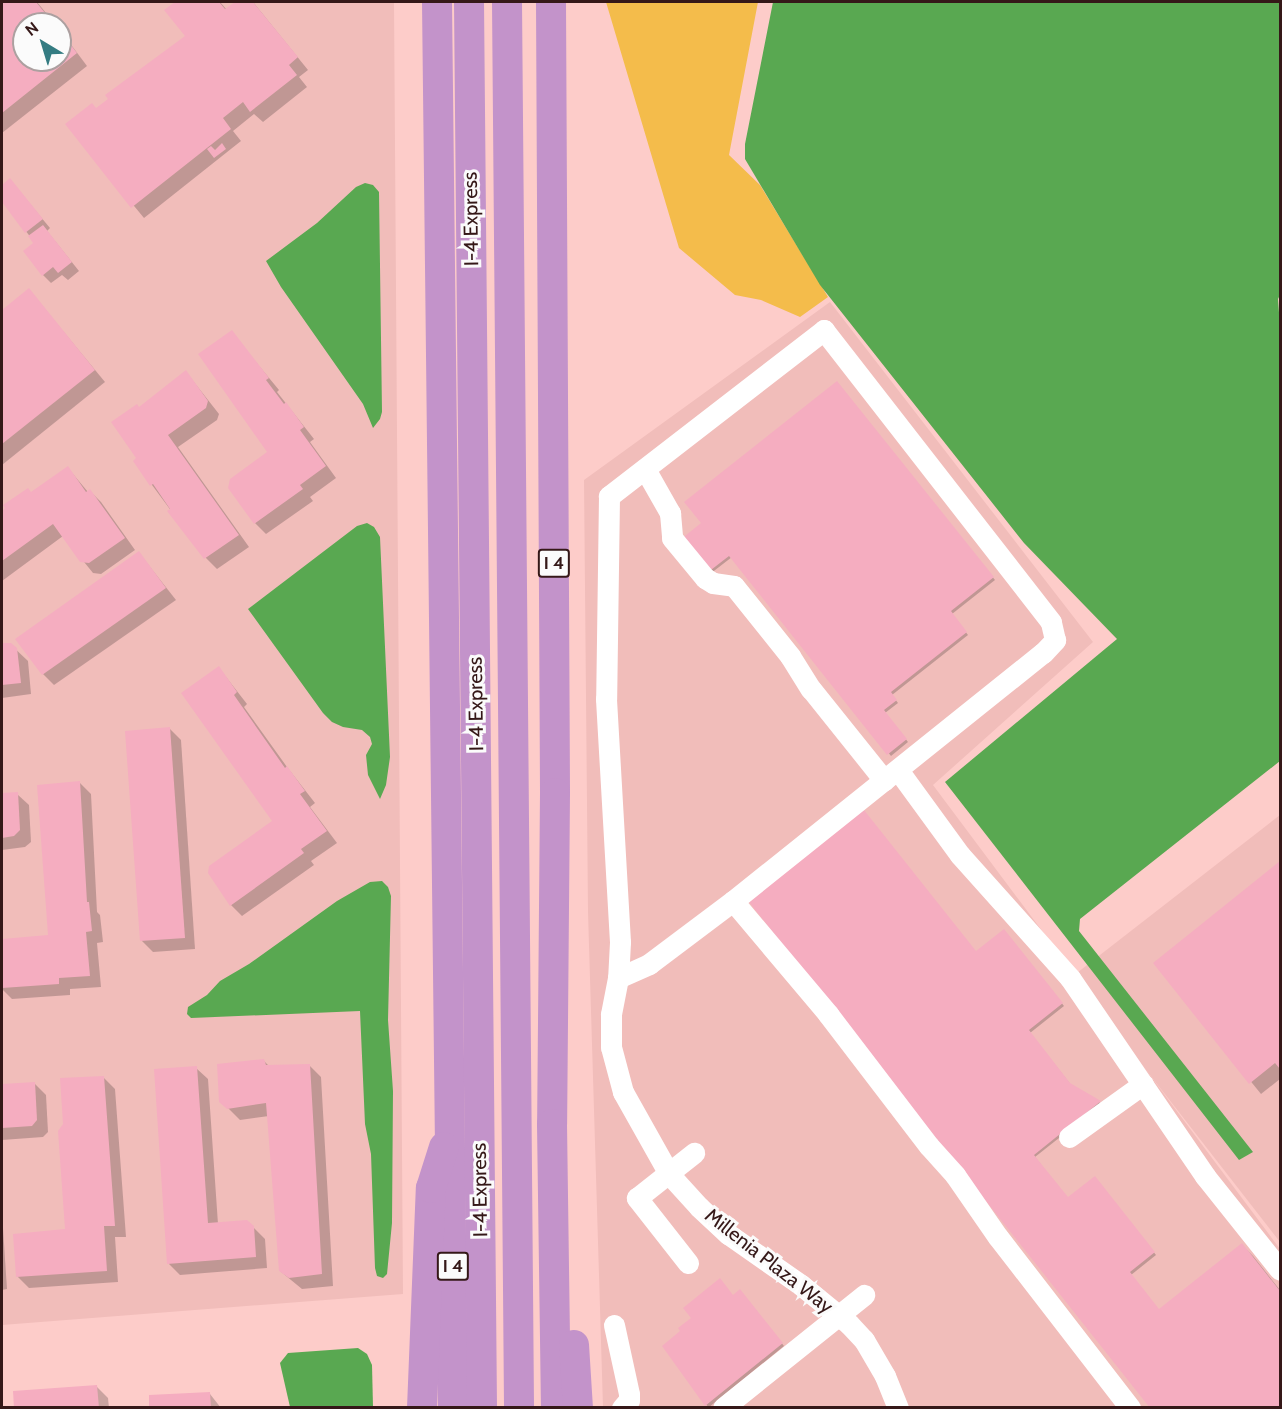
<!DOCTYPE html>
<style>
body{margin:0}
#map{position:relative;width:1282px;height:1409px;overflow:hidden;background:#fdccc9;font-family:Cabin,sans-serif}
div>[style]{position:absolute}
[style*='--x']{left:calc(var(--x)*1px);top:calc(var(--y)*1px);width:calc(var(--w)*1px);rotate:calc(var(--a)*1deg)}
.built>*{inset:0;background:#f1bdba}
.green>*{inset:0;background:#f4bc4b}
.water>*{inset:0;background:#59a851}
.shadow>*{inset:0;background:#0003}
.building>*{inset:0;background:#f5adc0}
.minor>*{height:21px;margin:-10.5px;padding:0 10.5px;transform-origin:10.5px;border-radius:10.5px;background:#fff}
.highway>*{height:30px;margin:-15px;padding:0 15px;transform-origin:15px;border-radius:15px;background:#c393ca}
span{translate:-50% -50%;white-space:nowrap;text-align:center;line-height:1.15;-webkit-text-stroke:6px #fbfbfb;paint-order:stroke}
.shield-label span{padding:2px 4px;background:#fbfbfb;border:2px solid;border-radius:4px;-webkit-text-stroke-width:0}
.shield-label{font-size:18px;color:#351818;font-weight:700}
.street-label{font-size:20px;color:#351818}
.frame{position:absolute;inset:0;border:3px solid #351818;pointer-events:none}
.north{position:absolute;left:12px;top:12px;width:60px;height:60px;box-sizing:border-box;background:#fbfbfb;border:2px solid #aca0a0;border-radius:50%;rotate:322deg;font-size:16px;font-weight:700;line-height:24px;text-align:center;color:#351818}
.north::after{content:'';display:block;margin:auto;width:21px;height:27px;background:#347c82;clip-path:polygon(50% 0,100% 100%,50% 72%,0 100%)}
</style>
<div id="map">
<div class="built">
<i style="clip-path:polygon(evenodd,2px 2px,394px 2px,403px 1294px,2px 1325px,2px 2px,24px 24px,60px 24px,60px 60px,24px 60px,24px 24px)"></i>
<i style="clip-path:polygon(830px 302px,1093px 642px,933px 785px,1280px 1249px,1280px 1407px,603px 1407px,588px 912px,584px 480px)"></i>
<i style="clip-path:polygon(1280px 815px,1280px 1242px,1073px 976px)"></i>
</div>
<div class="green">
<i style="clip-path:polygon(606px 2px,758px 2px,729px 155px,760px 185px,828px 297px,800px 317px,761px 300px,735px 295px,679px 248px)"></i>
</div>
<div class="water">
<i style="clip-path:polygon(773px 2px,1280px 2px,1280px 295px,1278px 299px,1280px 326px,1280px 761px,1080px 919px,1079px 931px,1253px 1152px,1239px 1160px,945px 782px,1117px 639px,1024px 543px,820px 285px,745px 159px,745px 144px)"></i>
<i style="clip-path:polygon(365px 183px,373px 185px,379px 192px,382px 412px,380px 419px,373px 428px,363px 404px,281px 287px,266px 261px,317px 223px,356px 187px)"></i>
<i style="clip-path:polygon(367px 523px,374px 527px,380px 537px,390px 757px,386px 785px,380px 799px,368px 775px,366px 755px,372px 744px,370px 737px,362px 730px,343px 727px,332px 722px,323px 713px,248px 609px,357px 526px)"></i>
<i style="clip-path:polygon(382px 881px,388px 887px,391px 896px,388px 1020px,393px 1091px,392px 1223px,387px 1274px,383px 1278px,377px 1276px,375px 1268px,371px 1154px,365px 1124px,360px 1011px,191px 1018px,187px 1014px,188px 1007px,207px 995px,220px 981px,249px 964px,337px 901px,370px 882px)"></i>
<i style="clip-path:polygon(358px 1348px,367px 1354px,372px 1365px,373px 1407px,290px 1407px,280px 1363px,288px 1353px)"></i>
</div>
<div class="shadow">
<i style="clip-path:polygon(2px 2px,37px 2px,55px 24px,24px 24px,24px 60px,60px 60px,60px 30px,87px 66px,2px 133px)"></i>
<i style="clip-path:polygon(177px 2px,220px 2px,227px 10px,237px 2px,253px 2px,308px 70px,299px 77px,307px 87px,263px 122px,254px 114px,233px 131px,241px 141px,144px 218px,67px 125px,96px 110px,187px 36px,167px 10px)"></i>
<i style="clip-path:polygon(10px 180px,50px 228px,47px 231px,79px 271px,68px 280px,62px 275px,51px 283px,43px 275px,35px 243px,2px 200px,2px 187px)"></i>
<i style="clip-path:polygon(29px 290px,105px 382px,2px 465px,2px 312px)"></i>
<i style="clip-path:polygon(231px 332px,279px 390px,277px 392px,314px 439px,310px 442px,336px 478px,310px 497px,313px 501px,266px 534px,255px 523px,269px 452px)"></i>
<i style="clip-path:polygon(186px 372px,219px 414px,217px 420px,178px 447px,249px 547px,217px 569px,206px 558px,135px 462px,138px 459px,139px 409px)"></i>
<i style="clip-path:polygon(839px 385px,995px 580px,952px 614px,968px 635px,892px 695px,898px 703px,885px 713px,908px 742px,891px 756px,732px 557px,710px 574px,703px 523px)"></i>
<i style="clip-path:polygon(68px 468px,88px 492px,90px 491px,101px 502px,135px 550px,101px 574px,93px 573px,63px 536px,2px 581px,2px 512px)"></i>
<i style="clip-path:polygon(139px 553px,176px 600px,54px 685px,43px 674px)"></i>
<i style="clip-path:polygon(10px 644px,28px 661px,31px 694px,2px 698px,2px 645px)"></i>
<i style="clip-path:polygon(219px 668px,247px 704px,244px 707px,287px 767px,315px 803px,310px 807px,337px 843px,311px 861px,314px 865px,242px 916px,231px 905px,274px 821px)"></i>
<i style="clip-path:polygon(170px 729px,181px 740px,195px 949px,153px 952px,141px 940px)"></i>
<i style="clip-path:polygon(80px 783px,91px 794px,97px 912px,100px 915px,103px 942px,97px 943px,101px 987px,70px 989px,70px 995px,12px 999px,2px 989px,2px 941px,49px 936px)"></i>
<i style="clip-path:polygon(17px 794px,29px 805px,31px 842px,25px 847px,2px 850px,2px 795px)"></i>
<i style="clip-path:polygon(1280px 863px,1280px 1079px,1261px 1094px,1155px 963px)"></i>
<i style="clip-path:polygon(751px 902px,976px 953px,1006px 933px,1064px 1006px,1030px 1033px,1071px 1085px,1102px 1104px,1035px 1157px,1068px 1199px,1097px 1180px,1156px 1255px,1131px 1275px,1159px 1311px,1242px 1245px,1253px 1256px,1280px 1290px,1280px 1408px,1152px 1408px)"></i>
<i style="clip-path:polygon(264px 1061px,270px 1067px,309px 1065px,321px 1077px,333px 1286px,302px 1289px,280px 1271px,269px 1116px,240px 1120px,221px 1101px)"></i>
<i style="clip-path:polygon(196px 1068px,208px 1079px,218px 1224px,247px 1221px,265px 1239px,267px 1268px,180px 1275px,169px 1264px)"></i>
<i style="clip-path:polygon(103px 1077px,115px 1089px,126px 1237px,115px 1237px,118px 1282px,29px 1288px,17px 1276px,66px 1231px)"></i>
<i style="clip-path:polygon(34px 1083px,46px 1095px,48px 1132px,43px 1137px,2px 1140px,2px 1085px)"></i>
<i style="clip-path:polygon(2px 1213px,7px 1289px,2px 1290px)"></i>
<i style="clip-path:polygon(742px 1293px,784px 1346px,708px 1408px,704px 1408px,708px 1407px,664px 1346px,733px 1297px)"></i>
<i style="clip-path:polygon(97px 1387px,108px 1398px,109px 1408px,16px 1408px)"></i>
<i style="clip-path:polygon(210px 1394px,221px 1408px,151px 1408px)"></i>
</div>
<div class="building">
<i style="clip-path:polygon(2px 2px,36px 2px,54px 24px,24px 24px,24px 60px,60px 60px,60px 31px,77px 53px,2px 113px)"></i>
<i style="clip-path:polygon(175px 2px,219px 2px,225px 9px,235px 2px,253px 2px,298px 57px,289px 65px,297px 75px,250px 112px,243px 102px,223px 118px,231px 129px,131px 208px,65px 124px,92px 103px,96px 108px,108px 99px,105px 95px,185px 36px,164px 10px)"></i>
<i style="clip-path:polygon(222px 143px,226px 149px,214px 158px,207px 149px,211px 146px,215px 150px)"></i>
<i style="clip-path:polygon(10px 178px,43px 219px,25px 233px,2px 202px,2px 185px)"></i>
<i style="clip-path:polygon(43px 225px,72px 262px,58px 273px,53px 267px,42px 276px,23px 251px,33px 243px,28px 236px)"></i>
<i style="clip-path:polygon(29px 288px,95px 370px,2px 444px,2px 310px)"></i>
<i style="clip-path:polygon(232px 330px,269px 378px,266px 380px,284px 404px,286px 402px,304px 427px,300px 430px,326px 466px,300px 485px,303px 489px,254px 524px,228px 488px,230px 479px,267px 452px,198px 354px)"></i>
<i style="clip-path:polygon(186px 370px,208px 401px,206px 408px,168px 435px,239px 535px,204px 559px,167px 511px,170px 509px,153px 484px,150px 486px,133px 461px,136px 458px,111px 422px,137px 404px,139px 407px)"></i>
<i style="clip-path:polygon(837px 381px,994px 577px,951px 611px,967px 632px,891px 692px,897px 700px,884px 710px,907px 739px,887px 755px,729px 556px,707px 573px,680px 540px,701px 523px,684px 502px)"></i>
<i style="clip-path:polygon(68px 466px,86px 492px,90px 489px,125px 538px,89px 563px,80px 562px,53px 524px,2px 561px,2px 511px,5px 508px,3px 505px,28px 488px,31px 492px)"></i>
<i style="clip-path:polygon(139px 551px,166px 588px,42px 675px,15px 639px)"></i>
<i style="clip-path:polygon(2px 643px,11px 643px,17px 648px,21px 683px,2px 685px)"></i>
<i style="clip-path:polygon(219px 666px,237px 692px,234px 695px,285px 768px,287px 766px,305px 791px,300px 794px,327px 831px,301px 849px,304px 853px,230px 906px,208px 873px,209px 866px,272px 821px,181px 693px)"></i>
<i style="clip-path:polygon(170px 727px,185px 938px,140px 941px,125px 731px)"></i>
<i style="clip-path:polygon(80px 781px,87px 902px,89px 902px,92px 931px,86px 932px,90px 976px,59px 978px,59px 984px,2px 988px,2px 939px,48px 935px,37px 785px)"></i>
<i style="clip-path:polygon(18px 792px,20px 830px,14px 836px,2px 838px,2px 793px)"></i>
<i style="clip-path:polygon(864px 810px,976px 951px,1004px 929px,1063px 1003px,1029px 1030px,1070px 1083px,1101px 1101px,1034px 1155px,1068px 1197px,1095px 1176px,1155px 1252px,1130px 1272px,1159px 1309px,1242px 1243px,1280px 1291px,1280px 1408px,1150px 1408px,749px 902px)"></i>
<i style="clip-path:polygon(1280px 861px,1280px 1069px,1275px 1063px,1249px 1084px,1153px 963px)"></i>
<i style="clip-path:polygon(264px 1059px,266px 1065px,310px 1064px,322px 1274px,289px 1278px,279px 1271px,266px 1103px,227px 1109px,219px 1102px,217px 1064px)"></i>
<i style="clip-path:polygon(197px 1066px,208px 1223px,247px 1220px,254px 1226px,256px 1257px,167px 1264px,154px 1069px)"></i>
<i style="clip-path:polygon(104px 1076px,115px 1226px,104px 1226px,107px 1271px,16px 1277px,13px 1234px,65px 1229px,58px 1131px,63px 1124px,60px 1078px)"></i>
<i style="clip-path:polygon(35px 1082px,37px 1120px,32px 1126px,2px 1128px,2px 1084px)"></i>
<i style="clip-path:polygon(720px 1278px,733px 1295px,740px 1289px,783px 1343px,705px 1406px,662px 1346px,680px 1331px,678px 1328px,691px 1318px,683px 1308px)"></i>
<i style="clip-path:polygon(97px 1385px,99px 1408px,14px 1408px,13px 1391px)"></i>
<i style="clip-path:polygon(210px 1392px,211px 1408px,149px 1408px,149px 1395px)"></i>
</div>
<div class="minor">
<i style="--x:645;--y:469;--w:51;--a:60.4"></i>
<i style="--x:670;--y:513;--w:25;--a:85"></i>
<i style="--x:672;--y:538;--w:52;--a:50.5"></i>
<i style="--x:705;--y:578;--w:9;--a:32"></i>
<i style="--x:713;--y:583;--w:21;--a:8"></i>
<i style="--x:734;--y:586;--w:90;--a:51.3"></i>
<i style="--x:790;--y:656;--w:39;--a:58"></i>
<i style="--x:811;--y:689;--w:117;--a:51.3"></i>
<i style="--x:898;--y:770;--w:105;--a:53.9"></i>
<i style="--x:960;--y:855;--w:165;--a:48.2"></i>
<i style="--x:1070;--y:978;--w:240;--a:55.7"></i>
<i style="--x:1205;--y:1176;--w:120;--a:51.4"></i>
<i style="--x:733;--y:901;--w:148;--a:49.9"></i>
<i style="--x:828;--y:1014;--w:166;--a:52.6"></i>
<i style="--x:929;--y:1146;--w:39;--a:48"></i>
<i style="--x:955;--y:1175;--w:75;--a:55.3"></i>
<i style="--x:998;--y:1237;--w:216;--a:52.3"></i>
<i style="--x:618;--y:978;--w:34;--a:-24"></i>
<i style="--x:649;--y:964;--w:105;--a:-36.9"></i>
<i style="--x:733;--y:901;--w:397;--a:-38.7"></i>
<i style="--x:1043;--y:653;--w:18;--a:-47"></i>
<i style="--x:1055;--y:640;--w:18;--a:-103"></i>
<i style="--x:1051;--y:622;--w:370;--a:-127.9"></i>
<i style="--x:824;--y:330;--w:272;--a:142.3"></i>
<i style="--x:609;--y:496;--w:203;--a:90.8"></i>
<i style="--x:606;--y:699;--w:243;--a:86.7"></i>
<i style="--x:620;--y:942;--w:36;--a:93"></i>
<i style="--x:618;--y:978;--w:37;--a:101"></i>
<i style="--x:611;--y:1014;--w:33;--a:90"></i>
<i style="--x:611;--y:1047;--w:47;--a:75.1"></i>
<i style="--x:623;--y:1092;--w:94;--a:60.7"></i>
<i style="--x:669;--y:1174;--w:45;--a:47.7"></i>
<i style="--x:699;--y:1207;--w:40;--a:43"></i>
<i style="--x:728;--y:1234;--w:89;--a:34.9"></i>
<i style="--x:801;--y:1285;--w:62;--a:39.1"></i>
<i style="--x:849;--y:1324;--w:22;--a:47"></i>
<i style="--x:864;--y:1340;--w:42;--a:59.7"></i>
<i style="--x:885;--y:1376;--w:35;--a:68"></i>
<i style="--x:1069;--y:1137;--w:91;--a:-35.6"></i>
<i style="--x:688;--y:1263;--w:83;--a:-128.1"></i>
<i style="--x:637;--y:1198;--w:73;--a:-38.3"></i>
<i style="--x:614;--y:1325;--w:71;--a:77.7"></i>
<i style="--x:629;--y:1394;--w:6;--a:90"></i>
<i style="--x:629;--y:1400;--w:11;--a:131"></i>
<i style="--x:723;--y:1408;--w:181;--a:-38.7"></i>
</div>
<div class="highway">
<i style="--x:437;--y:2;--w:1406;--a:89.35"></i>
<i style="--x:469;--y:2;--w:1406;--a:89.47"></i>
<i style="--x:507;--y:2;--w:1406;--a:89.51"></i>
<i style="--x:551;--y:2;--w:791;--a:89.71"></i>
<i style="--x:555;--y:793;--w:331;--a:90.5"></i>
<i style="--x:552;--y:1124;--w:284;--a:89.2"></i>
<i style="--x:574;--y:1345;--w:63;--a:86.4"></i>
<i style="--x:422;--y:1408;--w:220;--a:-87.7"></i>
<i style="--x:431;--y:1188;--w:43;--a:-72.4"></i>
</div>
<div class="shield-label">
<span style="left:554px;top:563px">I 4</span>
<span style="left:453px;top:1266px">I 4</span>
</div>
<div class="street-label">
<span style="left:471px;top:219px;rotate:-91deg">I-4 Express</span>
<span style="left:476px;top:704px;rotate:-91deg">I-4 Express</span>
<span style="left:480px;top:1190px;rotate:-91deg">I-4 Express</span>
<span style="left:769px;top:1261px;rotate:38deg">Millenia Plaza Way</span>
</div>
<div class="frame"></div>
<div class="north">N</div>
</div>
